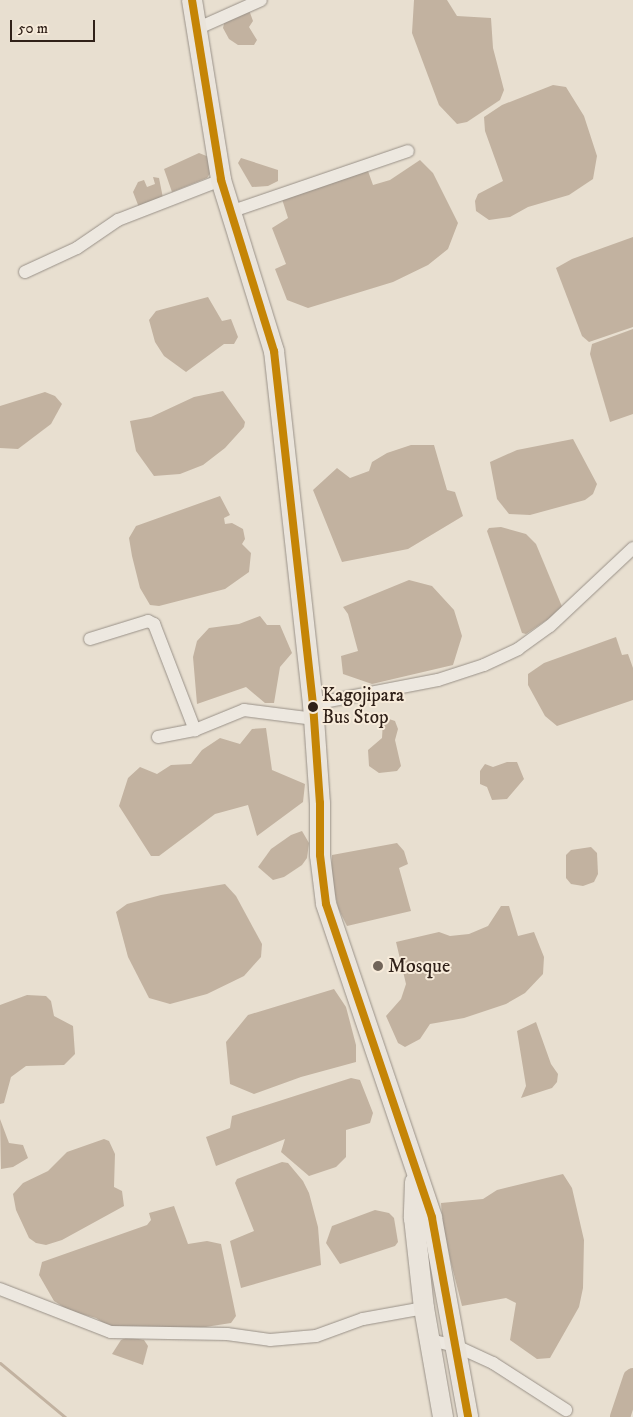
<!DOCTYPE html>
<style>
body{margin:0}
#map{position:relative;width:633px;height:1417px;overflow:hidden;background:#e8dfd0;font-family:"IM FELL DW Pica",serif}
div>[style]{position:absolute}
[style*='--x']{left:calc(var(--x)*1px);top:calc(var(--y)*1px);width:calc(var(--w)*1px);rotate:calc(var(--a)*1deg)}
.water>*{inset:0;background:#c2b2a0}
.stream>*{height:3px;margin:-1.5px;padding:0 1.5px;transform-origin:1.5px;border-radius:1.5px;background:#c2b2a0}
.river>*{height:20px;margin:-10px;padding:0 10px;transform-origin:10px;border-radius:10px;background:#c2b2a0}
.roads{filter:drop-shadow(0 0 1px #999188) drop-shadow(0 0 1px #999188)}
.minor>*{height:12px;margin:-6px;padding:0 6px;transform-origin:6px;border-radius:6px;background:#ede8e0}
.trunk>*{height:20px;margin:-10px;padding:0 10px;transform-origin:10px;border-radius:10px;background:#eae4db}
.bus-1>*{height:8px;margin:-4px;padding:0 4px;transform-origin:4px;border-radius:4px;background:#c58506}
.dots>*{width:14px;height:14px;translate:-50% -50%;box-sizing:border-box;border:2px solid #f7ebda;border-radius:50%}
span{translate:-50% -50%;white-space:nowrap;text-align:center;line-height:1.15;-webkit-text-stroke:4px #f7ebda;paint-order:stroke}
.bus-label{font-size:19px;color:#302119}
.left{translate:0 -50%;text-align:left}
.poi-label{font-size:20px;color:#302119}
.scale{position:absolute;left:10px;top:20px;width:85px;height:22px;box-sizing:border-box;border:2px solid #302119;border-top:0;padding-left:6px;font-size:15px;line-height:18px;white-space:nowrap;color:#302119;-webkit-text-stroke:4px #f7ebda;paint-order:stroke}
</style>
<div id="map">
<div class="water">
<i style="clip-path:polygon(414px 0,447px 0,457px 16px,491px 18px,493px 48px,504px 90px,500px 100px,467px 122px,457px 124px,439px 105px,412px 33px)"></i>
<i style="clip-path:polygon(249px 10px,253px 21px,249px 27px,257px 40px,254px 45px,238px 45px,229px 39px,223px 28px,225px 19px)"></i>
<i style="clip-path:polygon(553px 85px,566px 87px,584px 116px,597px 156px,593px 179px,569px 195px,528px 207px,510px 217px,489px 220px,476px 211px,475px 201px,478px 194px,503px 181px,485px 131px,484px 117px,502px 105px)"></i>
<i style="clip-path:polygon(199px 153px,209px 157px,211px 172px,207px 178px,172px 192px,164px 169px)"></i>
<i style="clip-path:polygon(241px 158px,278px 170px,278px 181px,268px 186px,252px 187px,238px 163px)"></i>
<i style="clip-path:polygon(420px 160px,433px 173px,458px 223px,448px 249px,428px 265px,393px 282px,308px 308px,287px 300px,275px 269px,286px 264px,272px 228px,288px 218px,282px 199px,368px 171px,373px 185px,390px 180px)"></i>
<i style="clip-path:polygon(153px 177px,159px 178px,163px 198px,140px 210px,133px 192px,138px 182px,144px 180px,147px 187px,155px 184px)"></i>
<i style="clip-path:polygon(633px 237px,633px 327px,589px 342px,582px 336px,556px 268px,572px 259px)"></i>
<i style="clip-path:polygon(208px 297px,222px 321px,231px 319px,238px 337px,234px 344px,224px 344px,186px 372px,164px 356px,155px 342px,149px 320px,156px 311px)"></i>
<i style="clip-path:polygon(633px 329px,633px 414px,610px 422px,590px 354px,592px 344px)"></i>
<i style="clip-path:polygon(223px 391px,245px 422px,244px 427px,225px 448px,203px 465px,180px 474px,154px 476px,136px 451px,130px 421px,151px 417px,194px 397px)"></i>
<i style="clip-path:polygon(45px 392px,55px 396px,62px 404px,51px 424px,18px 449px,0 448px,0 406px)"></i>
<i style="clip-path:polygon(573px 439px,597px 484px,593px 494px,585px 500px,530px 515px,509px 514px,497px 499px,490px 462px,517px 450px)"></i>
<i style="clip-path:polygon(411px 445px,434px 445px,447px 490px,455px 492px,463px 516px,408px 549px,342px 562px,313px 490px,337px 468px,350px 478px,369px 471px,372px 462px,387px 453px)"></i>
<i style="clip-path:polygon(220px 496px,230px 515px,224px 518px,225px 524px,232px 523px,243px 529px,245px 539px,242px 544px,251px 553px,249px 572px,225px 589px,159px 606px,150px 605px,140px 588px,132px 556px,129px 538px,136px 526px)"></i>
<i style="clip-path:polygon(501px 527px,526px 534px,536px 544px,563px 609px,526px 634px,522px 633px,487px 531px,489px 528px)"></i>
<i style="clip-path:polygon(409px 580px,432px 586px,454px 610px,462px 636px,453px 665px,372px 684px,343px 674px,341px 656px,358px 651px,348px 614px,343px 607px)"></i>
<i style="clip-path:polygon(260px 616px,267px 625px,280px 625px,292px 653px,280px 667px,274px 703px,265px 703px,246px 687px,197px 704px,193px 657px,197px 641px,209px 628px,239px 624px)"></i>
<i style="clip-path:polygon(616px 637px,622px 655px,628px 654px,633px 668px,633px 700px,557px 726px,545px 716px,528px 685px,528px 674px,544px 663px)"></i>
<i style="clip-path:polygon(389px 719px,395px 721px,398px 729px,395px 740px,401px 766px,397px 771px,379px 773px,369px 766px,368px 750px,382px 738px,383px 721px)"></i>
<i style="clip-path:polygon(266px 728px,272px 770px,305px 784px,303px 802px,257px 836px,248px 805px,215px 814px,159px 856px,151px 856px,119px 806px,128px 778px,140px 767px,157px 774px,171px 765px,191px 764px,202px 750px,220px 738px,240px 744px,252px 729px)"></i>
<i style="clip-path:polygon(507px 762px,517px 762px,524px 779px,507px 799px,492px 800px,487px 787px,480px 784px,480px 771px,485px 764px,493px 767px)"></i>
<i style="clip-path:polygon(302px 831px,309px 843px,307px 858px,302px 865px,284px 877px,273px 880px,258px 867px,271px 849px,291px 835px)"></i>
<i style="clip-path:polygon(397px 843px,404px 851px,408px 864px,399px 868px,411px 911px,347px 926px,338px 908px,331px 876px,332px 855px)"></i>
<i style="clip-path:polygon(591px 847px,597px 853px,598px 874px,594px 882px,583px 886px,571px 884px,566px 878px,566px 855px,571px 850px)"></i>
<i style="clip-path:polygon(225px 884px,236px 896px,262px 944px,261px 957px,244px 976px,207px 994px,170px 1004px,149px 998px,128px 957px,116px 912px,127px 904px,161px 895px)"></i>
<i style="clip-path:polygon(501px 906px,509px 906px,518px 936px,534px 932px,544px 957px,543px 974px,525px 993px,506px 1004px,464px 1018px,430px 1024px,420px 1039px,405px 1047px,398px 1043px,386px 1016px,401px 999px,406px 984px,396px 942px,439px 932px,450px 936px,469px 934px,488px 926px)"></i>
<i style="clip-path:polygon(334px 989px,346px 1007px,356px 1045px,356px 1062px,301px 1077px,254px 1094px,230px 1084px,226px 1042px,248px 1015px)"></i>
<i style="clip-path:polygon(27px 995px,46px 996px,51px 1001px,54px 1016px,73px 1026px,75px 1054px,64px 1065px,26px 1066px,11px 1077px,4px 1103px,0 1104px,0 1005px)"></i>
<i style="clip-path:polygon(536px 1022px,551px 1064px,558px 1074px,557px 1082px,552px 1088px,521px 1098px,526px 1086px,517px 1031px)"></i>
<i style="clip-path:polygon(351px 1078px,360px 1080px,373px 1113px,370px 1123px,346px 1130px,346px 1157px,336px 1167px,309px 1176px,281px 1152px,285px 1139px,216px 1166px,206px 1137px,230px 1128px,232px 1116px)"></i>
<i style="clip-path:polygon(0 1119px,9px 1143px,23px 1145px,28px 1158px,13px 1167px,1px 1169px)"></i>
<i style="clip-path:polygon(104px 1139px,109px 1141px,115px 1154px,114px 1187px,122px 1191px,124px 1206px,62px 1240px,46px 1245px,36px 1243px,29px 1238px,16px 1210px,13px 1194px,23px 1183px,48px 1171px,67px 1152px)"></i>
<i style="clip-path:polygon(282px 1162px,288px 1163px,303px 1181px,309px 1193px,318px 1227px,321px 1265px,241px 1288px,230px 1241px,254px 1231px,235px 1183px,237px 1179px)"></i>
<i style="clip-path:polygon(563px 1174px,572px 1188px,584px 1240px,583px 1288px,579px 1307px,550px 1358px,537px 1359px,510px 1340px,516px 1303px,506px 1298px,462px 1306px,443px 1231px,441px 1203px,483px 1199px,497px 1190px)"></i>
<i style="clip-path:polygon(174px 1206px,188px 1244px,207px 1241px,221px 1244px,236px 1316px,231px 1323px,199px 1328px,113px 1329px,96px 1318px,70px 1311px,54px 1301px,39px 1275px,42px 1262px,147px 1225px,151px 1220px,149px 1213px)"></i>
<i style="clip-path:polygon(375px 1210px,389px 1213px,394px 1218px,398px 1242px,395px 1246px,340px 1264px,326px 1243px,332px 1226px)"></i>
<i style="clip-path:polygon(128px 1337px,144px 1340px,148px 1346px,143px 1365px,112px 1354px,121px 1340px)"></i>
</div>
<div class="stream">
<i style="--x:0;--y:1363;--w:85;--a:39.7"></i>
</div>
<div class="river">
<i style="--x:620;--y:1417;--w:41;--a:-71.6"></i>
</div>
<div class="roads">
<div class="minor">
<i style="--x:196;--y:29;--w:71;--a:-24"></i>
<i style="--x:230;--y:212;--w:188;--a:-18.9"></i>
<i style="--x:25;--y:272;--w:57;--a:-24.8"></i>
<i style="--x:77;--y:248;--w:50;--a:-34.3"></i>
<i style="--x:118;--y:220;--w:110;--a:-21.2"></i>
<i style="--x:90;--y:639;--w:61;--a:-17.2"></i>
<i style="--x:148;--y:621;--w:7;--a:27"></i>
<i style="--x:154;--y:624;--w:114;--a:68.9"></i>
<i style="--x:313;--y:704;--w:127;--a:-10.9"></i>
<i style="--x:438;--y:680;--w:48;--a:-18.1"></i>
<i style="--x:484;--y:665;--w:38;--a:-25"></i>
<i style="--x:518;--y:649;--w:39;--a:-36"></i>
<i style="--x:550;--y:626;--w:114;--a:-43.2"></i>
<i style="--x:158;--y:737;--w:38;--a:-11"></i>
<i style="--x:195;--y:730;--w:53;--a:-22.2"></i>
<i style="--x:244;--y:710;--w:71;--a:7.3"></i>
<i style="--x:0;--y:1289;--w:119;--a:21.2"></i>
<i style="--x:111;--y:1332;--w:116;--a:1"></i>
<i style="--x:227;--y:1334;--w:43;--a:7.9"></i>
<i style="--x:270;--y:1340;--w:46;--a:-5"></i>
<i style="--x:316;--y:1336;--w:50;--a:-19.9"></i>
<i style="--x:363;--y:1319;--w:62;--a:-10.2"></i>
<i style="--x:430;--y:1340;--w:27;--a:13"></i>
<i style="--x:456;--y:1346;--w:41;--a:24.7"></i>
<i style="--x:493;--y:1363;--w:87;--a:32.8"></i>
</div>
<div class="trunk">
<i style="--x:192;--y:0;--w:182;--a:80.8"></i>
<i style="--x:221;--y:180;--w:179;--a:72.8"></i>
<i style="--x:274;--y:351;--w:355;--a:83.7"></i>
<i style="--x:313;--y:704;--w:99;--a:86"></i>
<i style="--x:320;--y:803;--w:52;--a:90"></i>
<i style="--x:320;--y:855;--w:49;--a:83"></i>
<i style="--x:326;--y:904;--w:331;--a:71.3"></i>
<i style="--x:432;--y:1218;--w:202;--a:79.7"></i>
<i style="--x:415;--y:1182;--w:36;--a:92"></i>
<i style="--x:414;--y:1218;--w:91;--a:83.7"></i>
<i style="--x:424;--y:1308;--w:111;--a:80.1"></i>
</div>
</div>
<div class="bus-1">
<i style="--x:192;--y:0;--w:182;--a:80.8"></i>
<i style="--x:221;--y:180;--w:179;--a:72.8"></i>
<i style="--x:274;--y:351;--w:355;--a:83.7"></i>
<i style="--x:313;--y:704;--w:99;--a:86"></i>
<i style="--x:320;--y:803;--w:52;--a:90"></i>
<i style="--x:320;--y:855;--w:49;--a:83"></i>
<i style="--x:326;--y:904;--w:331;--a:71.3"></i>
<i style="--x:432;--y:1218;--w:202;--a:79.7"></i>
</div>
<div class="dots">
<i style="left:313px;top:707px;background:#302119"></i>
<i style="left:378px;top:966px;background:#706459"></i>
</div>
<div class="bus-label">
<span class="left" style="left:322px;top:707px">Kagojipara<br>Bus Stop</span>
</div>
<div class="poi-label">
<span class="left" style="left:388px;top:966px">Mosque</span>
</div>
<div class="scale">50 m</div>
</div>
